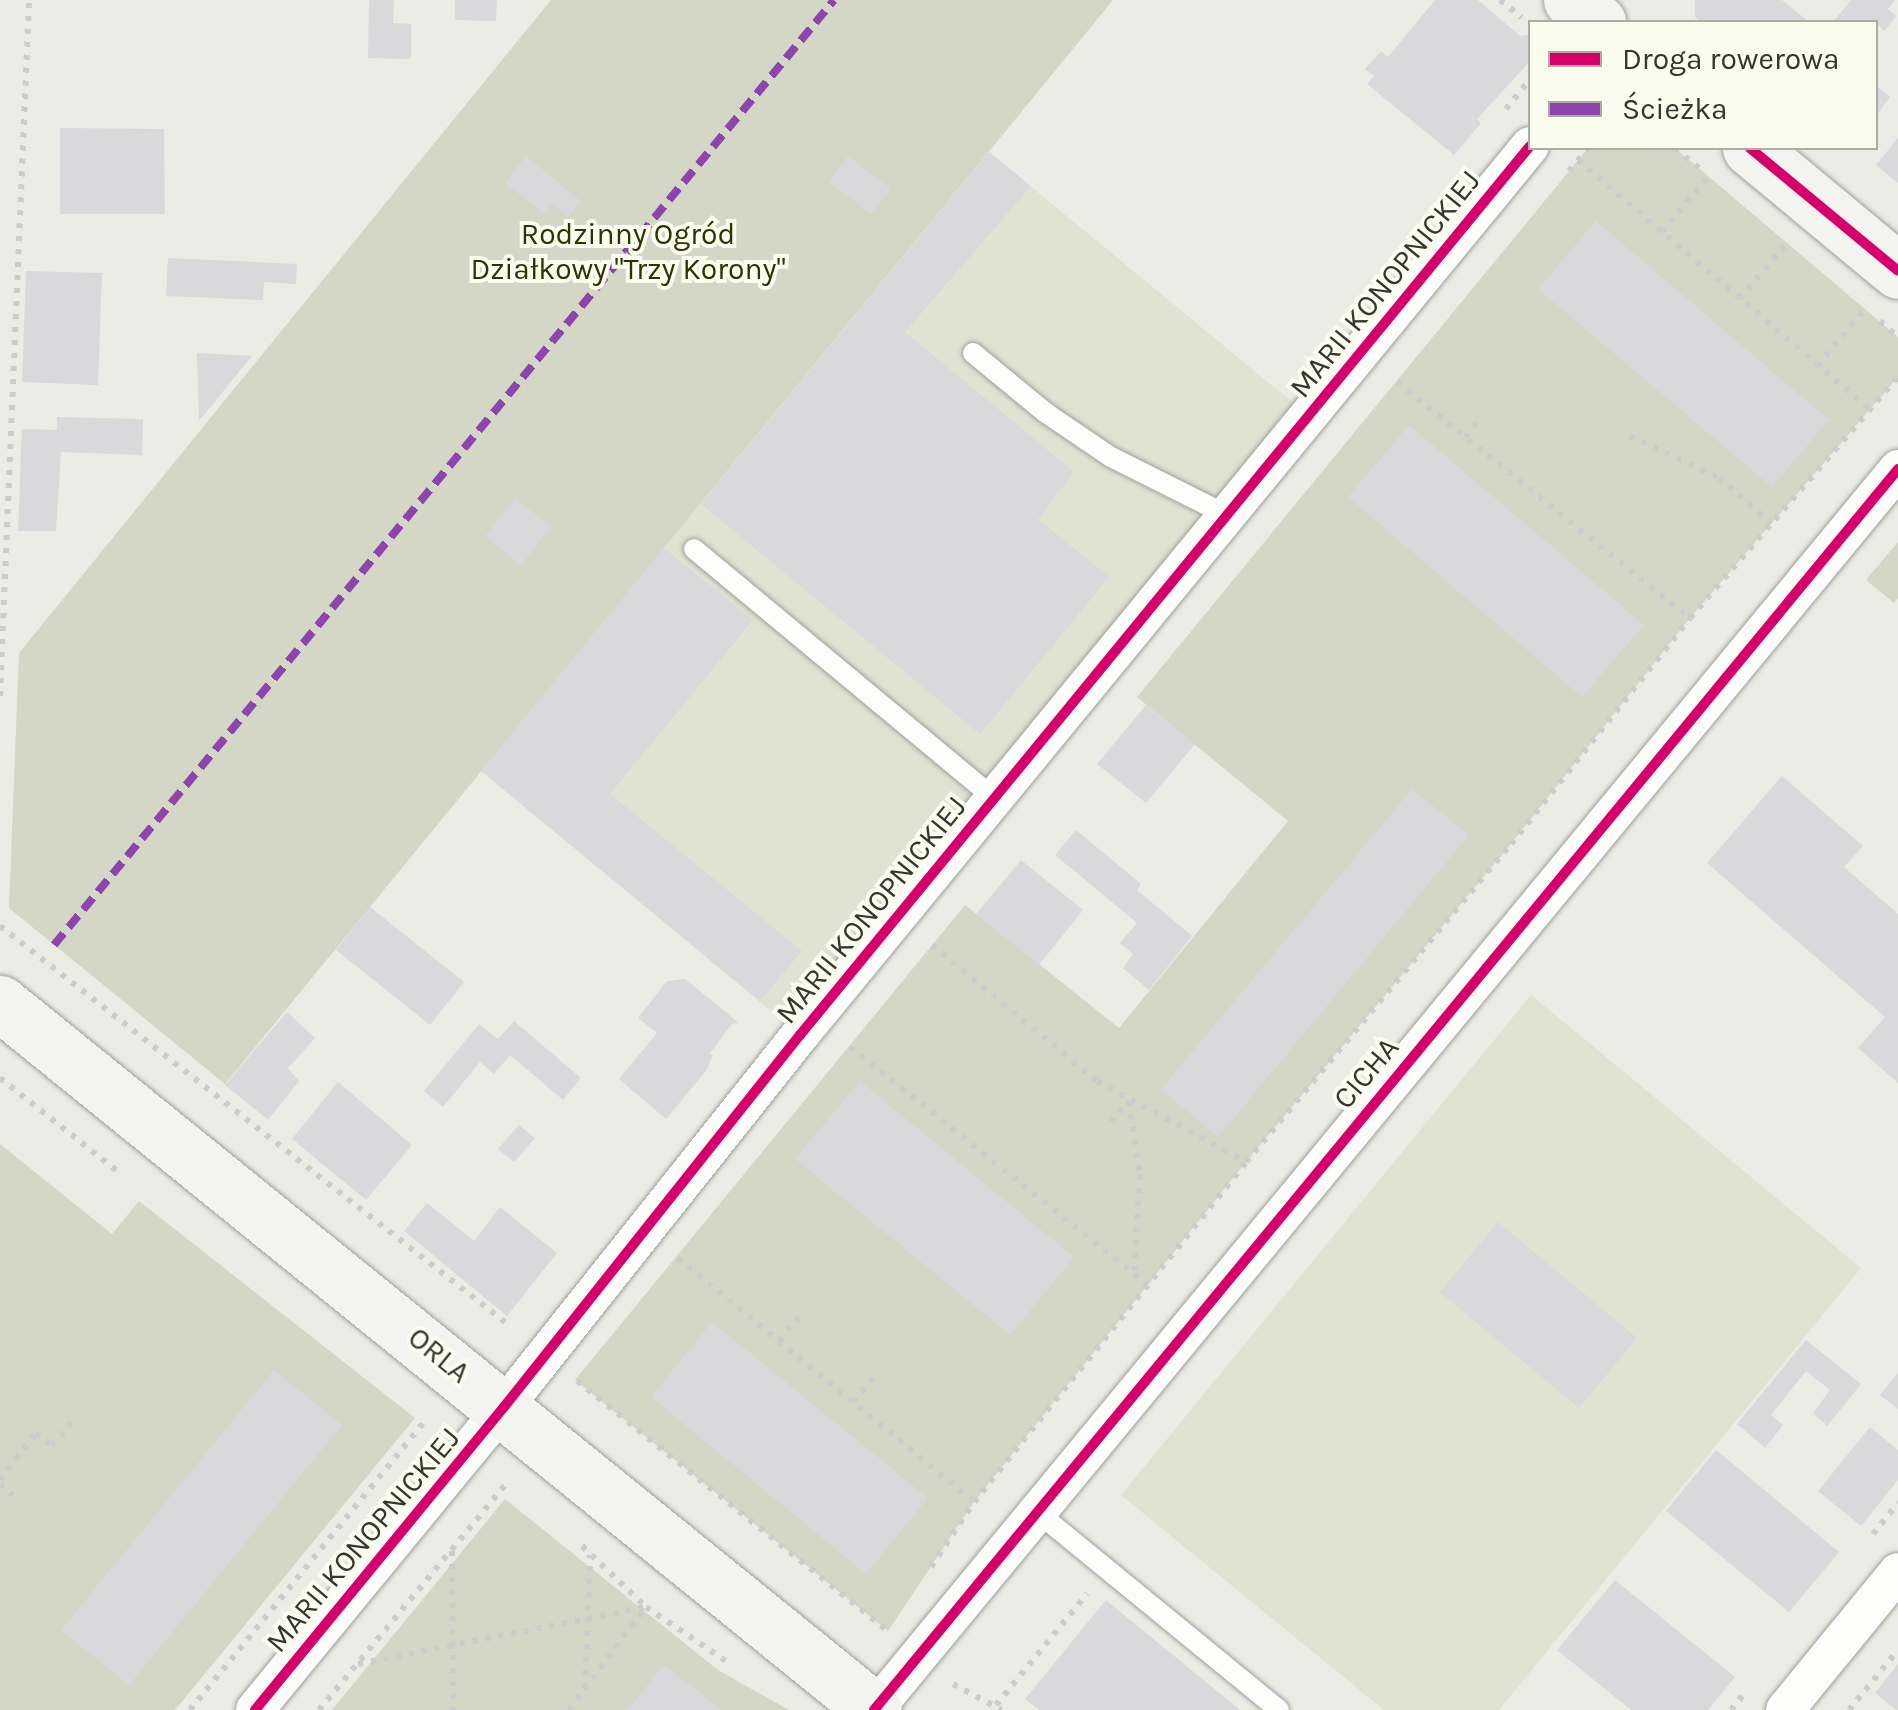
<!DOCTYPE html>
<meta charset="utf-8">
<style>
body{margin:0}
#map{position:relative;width:1898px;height:1710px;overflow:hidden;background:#ebece4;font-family:Karla,sans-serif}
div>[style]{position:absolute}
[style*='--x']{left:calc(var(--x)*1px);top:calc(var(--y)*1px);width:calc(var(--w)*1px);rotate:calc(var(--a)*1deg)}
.built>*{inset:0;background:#e0e2d2}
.green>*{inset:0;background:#d4d7c6}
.building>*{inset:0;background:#d9d8db}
.path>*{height:6px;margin-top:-3px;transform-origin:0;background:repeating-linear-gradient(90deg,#ccccca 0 5px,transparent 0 13px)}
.roads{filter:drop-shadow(0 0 2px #9fa09a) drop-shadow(0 0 2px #9fa09a)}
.lane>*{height:20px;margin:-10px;padding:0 10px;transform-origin:10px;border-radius:10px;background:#fcfcfb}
.street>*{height:38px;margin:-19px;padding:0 19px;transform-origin:19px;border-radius:19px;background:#fcfcfb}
.secondary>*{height:55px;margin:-27.5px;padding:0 27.5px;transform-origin:27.5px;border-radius:27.5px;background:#f3f3ef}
.quiet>*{height:8px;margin-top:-4px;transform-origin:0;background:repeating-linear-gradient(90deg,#8e44ad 0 15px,transparent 0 23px)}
.cycleway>*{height:10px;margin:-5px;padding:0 5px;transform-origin:5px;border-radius:5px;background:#d6006c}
span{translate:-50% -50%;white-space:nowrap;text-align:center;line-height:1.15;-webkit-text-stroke:8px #fafded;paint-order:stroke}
.park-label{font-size:30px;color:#2f3204}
.street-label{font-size:30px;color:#353630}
.legend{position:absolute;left:1528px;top:20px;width:350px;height:130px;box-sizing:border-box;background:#fafded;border:2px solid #abada1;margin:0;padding:12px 18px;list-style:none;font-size:30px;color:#353630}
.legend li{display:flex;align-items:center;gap:20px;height:50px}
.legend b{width:50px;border:2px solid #abada1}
</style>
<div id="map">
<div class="built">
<i style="clip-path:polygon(989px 152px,1309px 416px,800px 1035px,481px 771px)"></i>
<i style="clip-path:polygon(1531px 995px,1861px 1268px,1499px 1710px,1384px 1710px,1121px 1495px)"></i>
</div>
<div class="green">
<i style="clip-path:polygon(551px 0,1113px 0,225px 1084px,9px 908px,19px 653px)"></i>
<i style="clip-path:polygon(1588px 148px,1675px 148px,1898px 337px,1898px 377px,1690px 618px,1511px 844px,1246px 1162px,974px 1502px,888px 1631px,575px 1380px,965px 905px,1119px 1028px,1288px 821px,1137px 697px)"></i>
<i style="clip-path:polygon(1898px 542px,1898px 598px,1894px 603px,1866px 580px)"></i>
<i style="clip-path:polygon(0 1144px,112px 1234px,139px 1201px,415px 1418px,175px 1710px,0 1710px)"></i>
<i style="clip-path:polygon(505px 1499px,718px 1670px,789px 1710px,332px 1710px)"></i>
</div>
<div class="building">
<i style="clip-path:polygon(369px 0,394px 0,393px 23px,411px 24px,411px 59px,368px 58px)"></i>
<i style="clip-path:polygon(455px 0,497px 0,496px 21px,455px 20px)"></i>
<i style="clip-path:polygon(1435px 0,1478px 0,1520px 36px,1530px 35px,1530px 61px,1477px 119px,1481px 123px,1454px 155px,1367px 84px,1374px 76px,1365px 69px,1381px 51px,1388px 57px)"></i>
<i style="clip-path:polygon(1695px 0,1782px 0,1809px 22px,1702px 22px,1695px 17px)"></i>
<i style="clip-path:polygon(1851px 0,1895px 0,1888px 9px,1896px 16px,1884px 31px,1876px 22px,1833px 22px)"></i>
<i style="clip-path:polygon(1876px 85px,1890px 97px,1876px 116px)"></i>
<i style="clip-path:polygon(60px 128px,164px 129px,165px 214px,60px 214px)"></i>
<i style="clip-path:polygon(1898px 138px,1898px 183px,1876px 165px)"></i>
<i style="clip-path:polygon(989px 152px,1031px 186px,905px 332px,1074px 472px,1038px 519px,1109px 577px,980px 734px,701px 504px)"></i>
<i style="clip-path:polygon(526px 156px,581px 201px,568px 217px,552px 204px,544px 214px,505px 183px)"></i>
<i style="clip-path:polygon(848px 156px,891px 189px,871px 214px,829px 182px)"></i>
<i style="clip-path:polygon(1596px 221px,1829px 420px,1772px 487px,1538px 289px)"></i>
<i style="clip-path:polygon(168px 258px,297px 264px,296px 284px,264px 282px,263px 300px,166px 296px)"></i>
<i style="clip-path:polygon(26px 271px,102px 273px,98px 385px,22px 382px)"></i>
<i style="clip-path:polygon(197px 353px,252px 356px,199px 421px)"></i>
<i style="clip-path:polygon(57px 417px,143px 419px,142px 455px,61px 452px,56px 531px,18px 531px,22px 429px,57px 430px)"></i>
<i style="clip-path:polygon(1409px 425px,1644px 625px,1582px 697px,1348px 497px)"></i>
<i style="clip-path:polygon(515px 498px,551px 527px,521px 565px,485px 536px)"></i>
<i style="clip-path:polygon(664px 548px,753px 620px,610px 794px,802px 951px,760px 1001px,481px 771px)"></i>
<i style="clip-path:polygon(1146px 705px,1195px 744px,1146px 803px,1097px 764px)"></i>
<i style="clip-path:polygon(1782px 776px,1863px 846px,1844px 867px,1898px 914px,1898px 1083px,1858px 1048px,1885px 1017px,1707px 863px)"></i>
<i style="clip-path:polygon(1412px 789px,1469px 835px,1218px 1137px,1161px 1089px)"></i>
<i style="clip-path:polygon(1076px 830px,1141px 884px,1137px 890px,1192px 936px,1149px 990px,1123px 968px,1133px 954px,1120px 943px,1137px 923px,1055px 855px)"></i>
<i style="clip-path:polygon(1021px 860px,1083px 910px,1039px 965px,976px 914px)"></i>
<i style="clip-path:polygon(370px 907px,464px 982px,430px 1025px,336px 950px)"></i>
<i style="clip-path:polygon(685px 979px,739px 1023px,732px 1024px,710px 1053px,713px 1056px,706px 1071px,666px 1119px,619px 1079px,657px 1033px,638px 1018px,667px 981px)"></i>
<i style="clip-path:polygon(287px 1012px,315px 1038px,288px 1068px,299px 1081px,268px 1120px,225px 1085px)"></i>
<i style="clip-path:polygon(514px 1021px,581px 1078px,563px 1100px,510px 1055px,494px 1074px,480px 1062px,443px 1107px,424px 1091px,479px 1024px,498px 1039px)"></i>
<i style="clip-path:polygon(860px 1081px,1074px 1257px,1010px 1335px,795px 1159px)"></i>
<i style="clip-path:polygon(338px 1082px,412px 1145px,366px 1200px,292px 1139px)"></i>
<i style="clip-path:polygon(519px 1125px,535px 1138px,514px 1162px,498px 1149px)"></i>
<i style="clip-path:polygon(427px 1203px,474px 1241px,500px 1207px,557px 1253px,507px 1316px,404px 1231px)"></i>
<i style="clip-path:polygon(1498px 1222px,1637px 1338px,1579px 1408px,1440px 1292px)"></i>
<i style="clip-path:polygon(712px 1322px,928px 1498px,866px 1574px,651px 1397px)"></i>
<i style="clip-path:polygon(1806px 1340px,1861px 1384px,1827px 1426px,1813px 1413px,1830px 1390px,1806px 1371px,1771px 1415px,1783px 1425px,1765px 1448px,1737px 1424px)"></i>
<i style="clip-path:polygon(274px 1370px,342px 1425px,129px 1685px,61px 1630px)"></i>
<i style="clip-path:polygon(1898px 1373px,1898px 1409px,1880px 1395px)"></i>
<i style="clip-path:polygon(1870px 1427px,1898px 1450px,1898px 1480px,1861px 1526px,1818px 1491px)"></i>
<i style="clip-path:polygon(1716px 1450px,1839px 1552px,1789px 1612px,1666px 1511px)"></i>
<i style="clip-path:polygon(1615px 1580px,1735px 1677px,1708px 1710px,1631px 1710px,1557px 1650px)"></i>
<i style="clip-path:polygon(1106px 1600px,1240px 1710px,1039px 1710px,1025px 1699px)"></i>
<i style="clip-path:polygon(1898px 1664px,1898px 1710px,1896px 1710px,1875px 1693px)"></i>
<i style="clip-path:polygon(664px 1665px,722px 1710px,627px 1710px)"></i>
</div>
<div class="path">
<i style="--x:1500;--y:0;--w:28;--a:39"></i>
<i style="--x:1506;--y:109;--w:38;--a:-51"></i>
<i style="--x:1675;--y:148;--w:35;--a:40"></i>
<i style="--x:1578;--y:160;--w:384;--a:40.5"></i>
<i style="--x:1569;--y:171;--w:30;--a:-50"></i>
<i style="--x:1661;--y:232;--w:73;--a:-48.9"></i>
<i style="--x:1739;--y:299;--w:74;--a:-49.4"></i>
<i style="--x:1880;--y:321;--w:24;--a:42"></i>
<i style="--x:1817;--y:366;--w:73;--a:-50"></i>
<i style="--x:1397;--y:382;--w:376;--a:38.9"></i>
<i style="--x:1630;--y:436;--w:98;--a:25.3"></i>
<i style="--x:1719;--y:478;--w:69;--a:40.9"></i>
<i style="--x:1465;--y:437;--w:20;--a:-49"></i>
<i style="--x:0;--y:696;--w:697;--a:-87.61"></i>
<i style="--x:0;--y:926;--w:648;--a:38.11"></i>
<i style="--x:932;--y:945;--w:214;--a:39.5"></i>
<i style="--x:1097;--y:1081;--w:170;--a:28.5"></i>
<i style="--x:850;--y:1047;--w:381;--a:38.6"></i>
<i style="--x:0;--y:1078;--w:153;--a:38.4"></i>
<i style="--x:1129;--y:1101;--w:75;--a:81.5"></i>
<i style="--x:1140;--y:1175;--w:98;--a:93.5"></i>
<i style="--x:1111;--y:1122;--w:27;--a:-51"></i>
<i style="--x:678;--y:1258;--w:384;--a:39.5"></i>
<i style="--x:779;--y:1341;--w:32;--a:-51"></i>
<i style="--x:577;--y:1381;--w:398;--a:38.8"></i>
<i style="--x:853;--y:1402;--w:32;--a:-51"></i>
<i style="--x:0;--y:1480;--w:59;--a:-52.5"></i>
<i style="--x:36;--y:1433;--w:21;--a:39"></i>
<i style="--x:52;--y:1446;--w:30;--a:-50"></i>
<i style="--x:0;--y:1484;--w:17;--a:40"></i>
<i style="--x:1873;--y:1534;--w:40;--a:-51"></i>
<i style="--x:582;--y:1546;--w:88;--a:43.6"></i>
<i style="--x:452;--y:1551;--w:159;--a:89.6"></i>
<i style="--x:931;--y:1567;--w:78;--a:-56.5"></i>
<i style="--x:974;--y:1502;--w:435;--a:-51.3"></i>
<i style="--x:1246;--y:1162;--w:414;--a:-50.2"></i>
<i style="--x:1511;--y:844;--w:288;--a:-51.6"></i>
<i style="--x:1690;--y:618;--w:318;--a:-49.2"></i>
<i style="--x:358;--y:1664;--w:293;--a:-11.2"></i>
<i style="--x:953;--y:1684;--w:55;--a:28"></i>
<i style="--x:585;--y:1688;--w:133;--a:-87.8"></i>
<i style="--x:996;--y:1705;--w:144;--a:-50.7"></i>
<i style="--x:190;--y:1710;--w:377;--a:-50.9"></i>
<i style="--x:319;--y:1710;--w:298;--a:-50.4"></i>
<i style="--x:569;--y:1710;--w:129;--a:-53.2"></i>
<i style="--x:646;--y:1607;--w:100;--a:34"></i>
<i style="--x:1731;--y:1710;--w:19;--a:-51"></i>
<i style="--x:1849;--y:1710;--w:77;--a:-50.8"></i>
</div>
<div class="roads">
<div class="lane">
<i style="--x:973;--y:353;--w:94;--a:39.4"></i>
<i style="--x:1046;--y:413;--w:78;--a:34.1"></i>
<i style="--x:1111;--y:457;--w:130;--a:26.6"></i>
<i style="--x:694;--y:549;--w:391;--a:39.7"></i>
<i style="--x:1036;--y:1511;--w:314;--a:39.3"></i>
</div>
<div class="street">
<i style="--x:255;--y:1710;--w:392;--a:-50.6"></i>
<i style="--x:504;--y:1407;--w:475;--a:-51.5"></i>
<i style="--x:800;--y:1035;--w:1150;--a:-50.61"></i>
<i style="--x:874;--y:1710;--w:1609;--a:-50.47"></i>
<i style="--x:1785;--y:1710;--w:178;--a:-50.7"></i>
</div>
<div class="secondary">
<i style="--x:1571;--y:0;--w:35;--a:39"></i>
<i style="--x:1750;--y:148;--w:192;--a:39.7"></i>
<i style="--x:0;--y:1003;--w:1124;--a:38.97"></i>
</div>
</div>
<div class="quiet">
<i style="--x:54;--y:945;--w:1225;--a:-50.46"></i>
</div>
<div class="cycleway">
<i style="--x:1750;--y:148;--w:192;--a:39.7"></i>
<i style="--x:255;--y:1710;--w:392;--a:-50.6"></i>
<i style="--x:504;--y:1407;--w:475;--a:-51.5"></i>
<i style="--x:800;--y:1035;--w:1150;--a:-50.61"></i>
<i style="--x:874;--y:1710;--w:1609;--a:-50.47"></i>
</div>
<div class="park-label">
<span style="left:628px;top:251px">Rodzinny Ogród<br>Działkowy "Trzy Korony"</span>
</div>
<div class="street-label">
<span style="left:1385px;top:284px;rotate:-51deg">MARII KONOPNICKIEJ</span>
<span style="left:871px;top:910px;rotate:-51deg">MARII KONOPNICKIEJ</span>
<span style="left:1366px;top:1073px;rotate:-50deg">CICHA</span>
<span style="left:439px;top:1355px;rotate:39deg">ORLA</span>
<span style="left:363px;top:1540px;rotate:-50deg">MARII KONOPNICKIEJ</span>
</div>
<ul class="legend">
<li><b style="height:12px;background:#d6006c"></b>Droga rowerowa</li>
<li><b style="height:12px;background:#8e44ad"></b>Ścieżka</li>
</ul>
</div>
